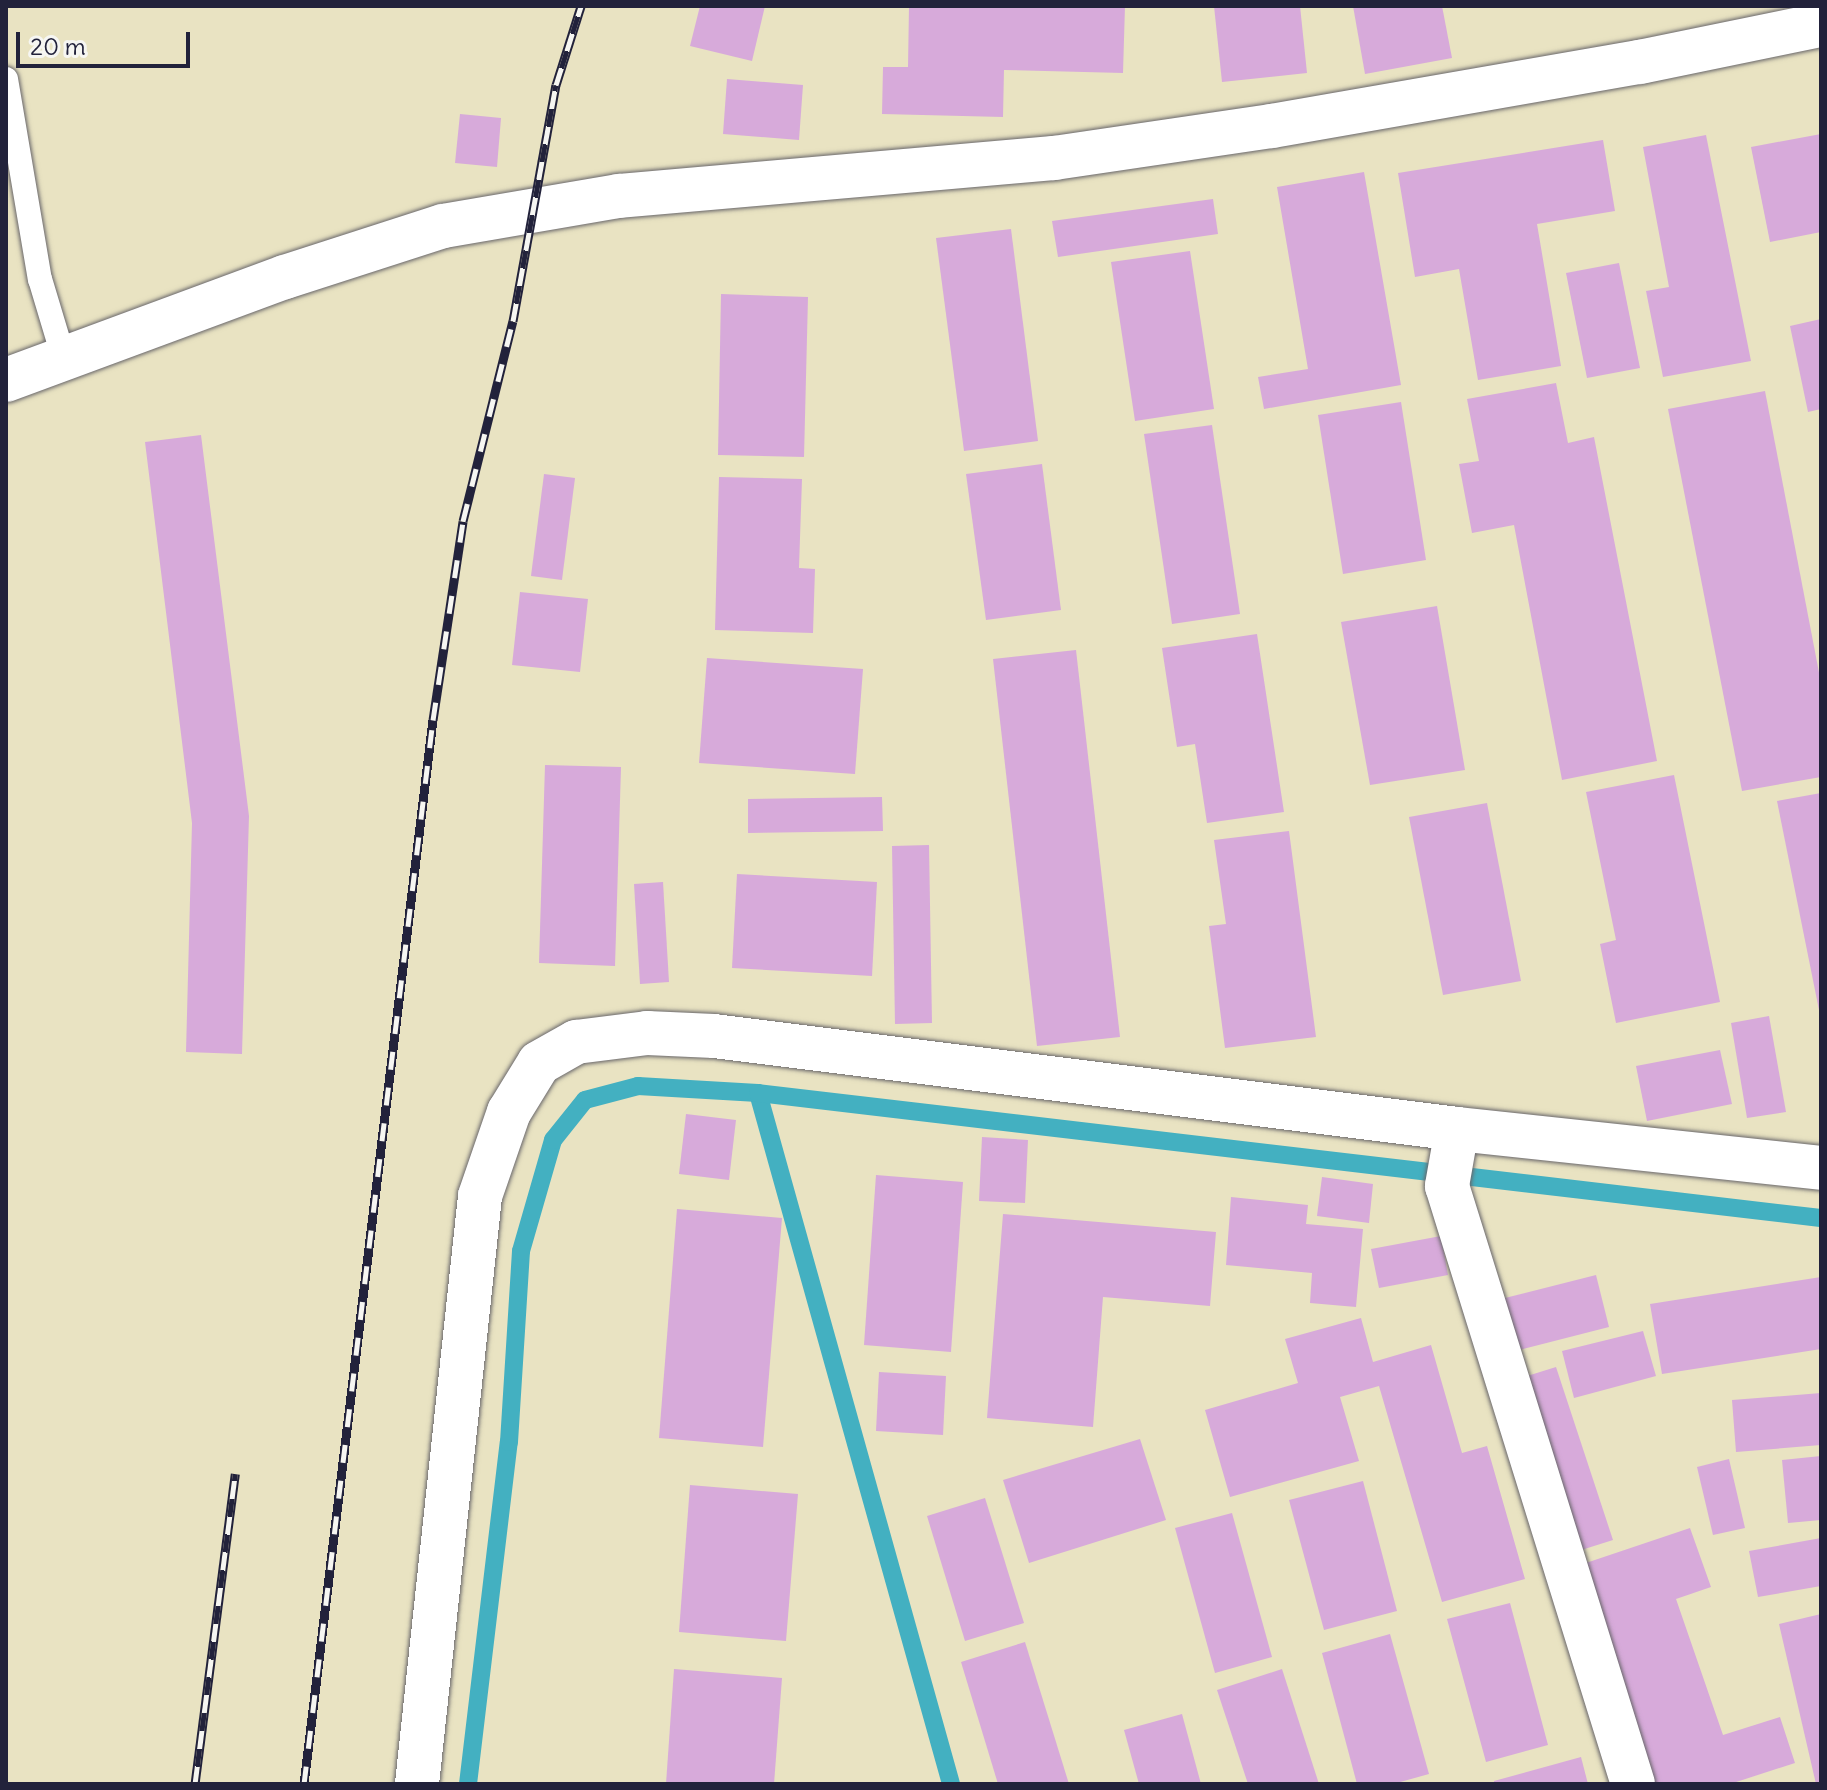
<!DOCTYPE html>
<style>
body{margin:0}
#map{position:relative;width:1827px;height:1790px;overflow:hidden;background:#e9e3c2;font-family:Delius,sans-serif}
div>[style]{position:absolute}
[style*='--x']{left:calc(var(--x)*1px);top:calc(var(--y)*1px);width:calc(var(--w)*1px);rotate:calc(var(--a)*1deg)}
.stream>*{height:18px;margin:-9px;padding:0 9px;transform-origin:9px;border-radius:9px;background:#43b0c1}
.building>*{inset:0;background:#d7aada}
.roads{filter:drop-shadow(0 0 2px #68666a) drop-shadow(0 0 2px #68666a)}
.lane>*{height:24px;margin:-12px;padding:0 12px;transform-origin:12px;border-radius:12px;background:#fff}
.street>*{height:44px;margin:-22px;padding:0 22px;transform-origin:22px;border-radius:22px;background:#fff}
.rail>*{height:9px;margin-top:-4.5px;transform-origin:0;background:repeating-linear-gradient(90deg,#f6f6f2 0 18px,#22223b 0 36px);box-sizing:border-box;border-block:2px solid #22223b}
span{translate:-50% -50%;white-space:nowrap;text-align:center;line-height:1.15;-webkit-text-stroke:6px #f6f6f2;paint-order:stroke}
.frame{position:absolute;inset:0;border:8px solid #22223b;pointer-events:none}
.scale{position:absolute;left:16px;top:32px;width:174px;height:36px;box-sizing:border-box;border:4px solid #22223b;border-top:0;padding-left:10px;font-size:24px;line-height:28px;white-space:nowrap;color:#22223b;-webkit-text-stroke:6px #f6f6f2;paint-order:stroke}
</style>
<div id="map">
<div class="stream">
<i style="--x:758;--y:1093;--w:717;--a:74.39"></i>
<i style="--x:468;--y:1784;--w:344;--a:-83.2"></i>
<i style="--x:509;--y:1442;--w:191;--a:-86.4"></i>
<i style="--x:521;--y:1251;--w:116;--a:-73.9"></i>
<i style="--x:553;--y:1140;--w:51;--a:-51.3"></i>
<i style="--x:585;--y:1100;--w:55;--a:-14.8"></i>
<i style="--x:638;--y:1086;--w:120;--a:3.3"></i>
<i style="--x:758;--y:1093;--w:1070;--a:6.71"></i>
</div>
<div class="building">
<i style="clip-path:polygon(700px 6px,765px 6px,752px 61px,690px 46px)"></i>
<i style="clip-path:polygon(909px 6px,1125px 6px,1123px 73px,1004px 70px,1003px 117px,882px 114px,883px 67px,908px 67px)"></i>
<i style="clip-path:polygon(1214px 6px,1300px 6px,1307px 73px,1222px 82px)"></i>
<i style="clip-path:polygon(1353px 6px,1442px 6px,1452px 58px,1365px 74px)"></i>
<i style="clip-path:polygon(727px 79px,803px 85px,799px 140px,723px 134px)"></i>
<i style="clip-path:polygon(460px 114px,501px 118px,497px 167px,455px 163px)"></i>
<i style="clip-path:polygon(1821px 134px,1821px 232px,1770px 242px,1751px 147px)"></i>
<i style="clip-path:polygon(1706px 135px,1751px 361px,1663px 377px,1646px 291px,1669px 287px,1643px 147px)"></i>
<i style="clip-path:polygon(1603px 140px,1615px 211px,1537px 224px,1561px 366px,1478px 380px,1459px 269px,1415px 277px,1398px 173px)"></i>
<i style="clip-path:polygon(1364px 172px,1401px 385px,1264px 409px,1258px 377px,1308px 369px,1277px 187px)"></i>
<i style="clip-path:polygon(1213px 199px,1218px 234px,1058px 257px,1052px 221px)"></i>
<i style="clip-path:polygon(1011px 229px,1038px 441px,964px 451px,936px 238px)"></i>
<i style="clip-path:polygon(1190px 251px,1214px 409px,1135px 421px,1111px 262px)"></i>
<i style="clip-path:polygon(1619px 263px,1640px 368px,1587px 378px,1566px 273px)"></i>
<i style="clip-path:polygon(721px 294px,808px 297px,804px 457px,718px 455px)"></i>
<i style="clip-path:polygon(1821px 319px,1821px 409px,1808px 412px,1790px 326px)"></i>
<i style="clip-path:polygon(1556px 383px,1568px 443px,1594px 437px,1657px 761px,1562px 780px,1514px 525px,1472px 533px,1459px 464px,1479px 461px,1467px 399px)"></i>
<i style="clip-path:polygon(1765px 391px,1821px 683px,1821px 777px,1742px 791px,1668px 409px)"></i>
<i style="clip-path:polygon(1401px 402px,1426px 560px,1343px 574px,1318px 415px)"></i>
<i style="clip-path:polygon(1212px 425px,1240px 614px,1172px 624px,1144px 434px)"></i>
<i style="clip-path:polygon(201px 435px,249px 816px,242px 1054px,186px 1052px,192px 823px,145px 442px)"></i>
<i style="clip-path:polygon(1042px 464px,1061px 610px,986px 620px,966px 474px)"></i>
<i style="clip-path:polygon(544px 474px,575px 478px,562px 580px,531px 576px)"></i>
<i style="clip-path:polygon(719px 477px,802px 479px,799px 568px,815px 569px,813px 633px,715px 630px)"></i>
<i style="clip-path:polygon(520px 592px,588px 599px,580px 672px,512px 665px)"></i>
<i style="clip-path:polygon(1437px 606px,1465px 770px,1370px 785px,1341px 622px)"></i>
<i style="clip-path:polygon(1257px 634px,1284px 812px,1207px 823px,1195px 744px,1177px 747px,1162px 648px)"></i>
<i style="clip-path:polygon(1076px 650px,1120px 1037px,1037px 1046px,993px 659px)"></i>
<i style="clip-path:polygon(707px 658px,863px 669px,855px 774px,699px 763px)"></i>
<i style="clip-path:polygon(545px 765px,621px 767px,615px 966px,539px 963px)"></i>
<i style="clip-path:polygon(1674px 775px,1720px 1002px,1616px 1023px,1600px 944px,1616px 940px,1586px 792px)"></i>
<i style="clip-path:polygon(1821px 793px,1821px 1015px,1820px 1015px,1777px 801px)"></i>
<i style="clip-path:polygon(882px 797px,883px 831px,748px 833px,748px 799px)"></i>
<i style="clip-path:polygon(1487px 803px,1521px 981px,1443px 995px,1409px 817px)"></i>
<i style="clip-path:polygon(1289px 831px,1316px 1037px,1225px 1048px,1209px 926px,1226px 924px,1214px 840px)"></i>
<i style="clip-path:polygon(929px 845px,932px 1023px,895px 1024px,892px 846px)"></i>
<i style="clip-path:polygon(737px 874px,877px 882px,872px 976px,732px 968px)"></i>
<i style="clip-path:polygon(663px 882px,669px 982px,640px 984px,634px 884px)"></i>
<i style="clip-path:polygon(1769px 1016px,1786px 1112px,1747px 1118px,1731px 1023px)"></i>
<i style="clip-path:polygon(1720px 1050px,1732px 1104px,1647px 1121px,1636px 1066px)"></i>
<i style="clip-path:polygon(686px 1114px,736px 1120px,729px 1180px,679px 1174px)"></i>
<i style="clip-path:polygon(982px 1137px,1028px 1140px,1025px 1203px,979px 1201px)"></i>
<i style="clip-path:polygon(876px 1175px,963px 1182px,951px 1352px,864px 1345px)"></i>
<i style="clip-path:polygon(1322px 1177px,1373px 1184px,1369px 1223px,1317px 1216px)"></i>
<i style="clip-path:polygon(1231px 1197px,1308px 1205px,1306px 1224px,1363px 1229px,1356px 1307px,1310px 1303px,1312px 1273px,1226px 1265px)"></i>
<i style="clip-path:polygon(677px 1209px,782px 1218px,763px 1447px,659px 1438px)"></i>
<i style="clip-path:polygon(1003px 1214px,1216px 1232px,1210px 1306px,1103px 1297px,1093px 1427px,987px 1418px)"></i>
<i style="clip-path:polygon(1441px 1236px,1448px 1275px,1379px 1288px,1371px 1249px)"></i>
<i style="clip-path:polygon(1596px 1275px,1609px 1327px,1511px 1352px,1497px 1300px)"></i>
<i style="clip-path:polygon(1821px 1277px,1821px 1349px,1662px 1374px,1650px 1304px)"></i>
<i style="clip-path:polygon(1361px 1318px,1373px 1362px,1431px 1345px,1462px 1453px,1487px 1446px,1525px 1579px,1442px 1602px,1379px 1386px,1340px 1397px,1359px 1461px,1230px 1497px,1205px 1410px,1298px 1383px,1285px 1339px)"></i>
<i style="clip-path:polygon(1643px 1331px,1656px 1376px,1574px 1398px,1562px 1351px)"></i>
<i style="clip-path:polygon(1556px 1367px,1613px 1540px,1575px 1552px,1518px 1379px)"></i>
<i style="clip-path:polygon(879px 1372px,946px 1376px,943px 1435px,876px 1431px)"></i>
<i style="clip-path:polygon(1821px 1393px,1821px 1445px,1736px 1452px,1732px 1400px)"></i>
<i style="clip-path:polygon(1140px 1439px,1166px 1520px,1029px 1563px,1003px 1480px)"></i>
<i style="clip-path:polygon(1821px 1456px,1821px 1520px,1788px 1523px,1782px 1460px)"></i>
<i style="clip-path:polygon(1729px 1459px,1745px 1528px,1713px 1535px,1697px 1467px)"></i>
<i style="clip-path:polygon(1363px 1481px,1397px 1611px,1324px 1630px,1289px 1500px)"></i>
<i style="clip-path:polygon(690px 1485px,798px 1494px,786px 1641px,679px 1632px)"></i>
<i style="clip-path:polygon(985px 1498px,1024px 1623px,965px 1641px,927px 1516px)"></i>
<i style="clip-path:polygon(1232px 1513px,1272px 1657px,1215px 1673px,1175px 1528px)"></i>
<i style="clip-path:polygon(1690px 1528px,1711px 1587px,1676px 1599px,1723px 1735px,1780px 1717px,1795px 1763px,1730px 1784px,1651px 1784px,1577px 1566px)"></i>
<i style="clip-path:polygon(1821px 1538px,1821px 1586px,1758px 1597px,1749px 1551px)"></i>
<i style="clip-path:polygon(1510px 1603px,1548px 1745px,1486px 1762px,1447px 1619px)"></i>
<i style="clip-path:polygon(1821px 1614px,1821px 1784px,1816px 1784px,1779px 1624px)"></i>
<i style="clip-path:polygon(1390px 1634px,1429px 1774px,1393px 1784px,1357px 1784px,1322px 1653px)"></i>
<i style="clip-path:polygon(1025px 1642px,1069px 1784px,998px 1784px,961px 1662px)"></i>
<i style="clip-path:polygon(674px 1669px,782px 1678px,774px 1784px,666px 1784px)"></i>
<i style="clip-path:polygon(1282px 1669px,1319px 1784px,1248px 1784px,1217px 1690px)"></i>
<i style="clip-path:polygon(1182px 1714px,1201px 1784px,1139px 1784px,1124px 1730px)"></i>
<i style="clip-path:polygon(1581px 1757px,1588px 1784px,1494px 1784px,1494px 1781px)"></i>
</div>
<div class="roads">
<div class="lane">
<i style="--x:6;--y:79;--w:203;--a:80.4"></i>
<i style="--x:40;--y:279;--w:84;--a:73.3"></i>
</div>
<div class="street">
<i style="--x:6;--y:380;--w:297;--a:-20.3"></i>
<i style="--x:285;--y:277;--w:166;--a:-17.9"></i>
<i style="--x:443;--y:226;--w:179;--a:-9.7"></i>
<i style="--x:619;--y:196;--w:437;--a:-5"></i>
<i style="--x:1054;--y:158;--w:220;--a:-8.4"></i>
<i style="--x:1272;--y:126;--w:374;--a:-9.9"></i>
<i style="--x:1640;--y:62;--w:185;--a:-11.6"></i>
<i style="--x:1457;--y:1129;--w:58;--a:100"></i>
<i style="--x:1447;--y:1186;--w:626;--a:72.72"></i>
<i style="--x:417;--y:1784;--w:591;--a:-83.88"></i>
<i style="--x:480;--y:1196;--w:89;--a:-71"></i>
<i style="--x:509;--y:1112;--w:57;--a:-58.5"></i>
<i style="--x:539;--y:1063;--w:43;--a:-29.6"></i>
<i style="--x:576;--y:1042;--w:72;--a:-7.2"></i>
<i style="--x:647;--y:1033;--w:67;--a:2.6"></i>
<i style="--x:714;--y:1036;--w:749;--a:7.13"></i>
<i style="--x:1457;--y:1129;--w:366;--a:6.1"></i>
</div>
</div>
<div class="rail">
<i style="--x:195;--y:1784;--w:313;--a:-82.6"></i>
<i style="--x:304;--y:1784;--w:1072;--a:-83.09"></i>
<i style="--x:433;--y:720;--w:201;--a:-81.4"></i>
<i style="--x:463;--y:521;--w:206;--a:-76"></i>
<i style="--x:513;--y:321;--w:240;--a:-79.7"></i>
<i style="--x:556;--y:85;--w:83;--a:-72.4"></i>
</div>
<div class="frame"></div>
<div class="scale">20 m</div>
</div>
